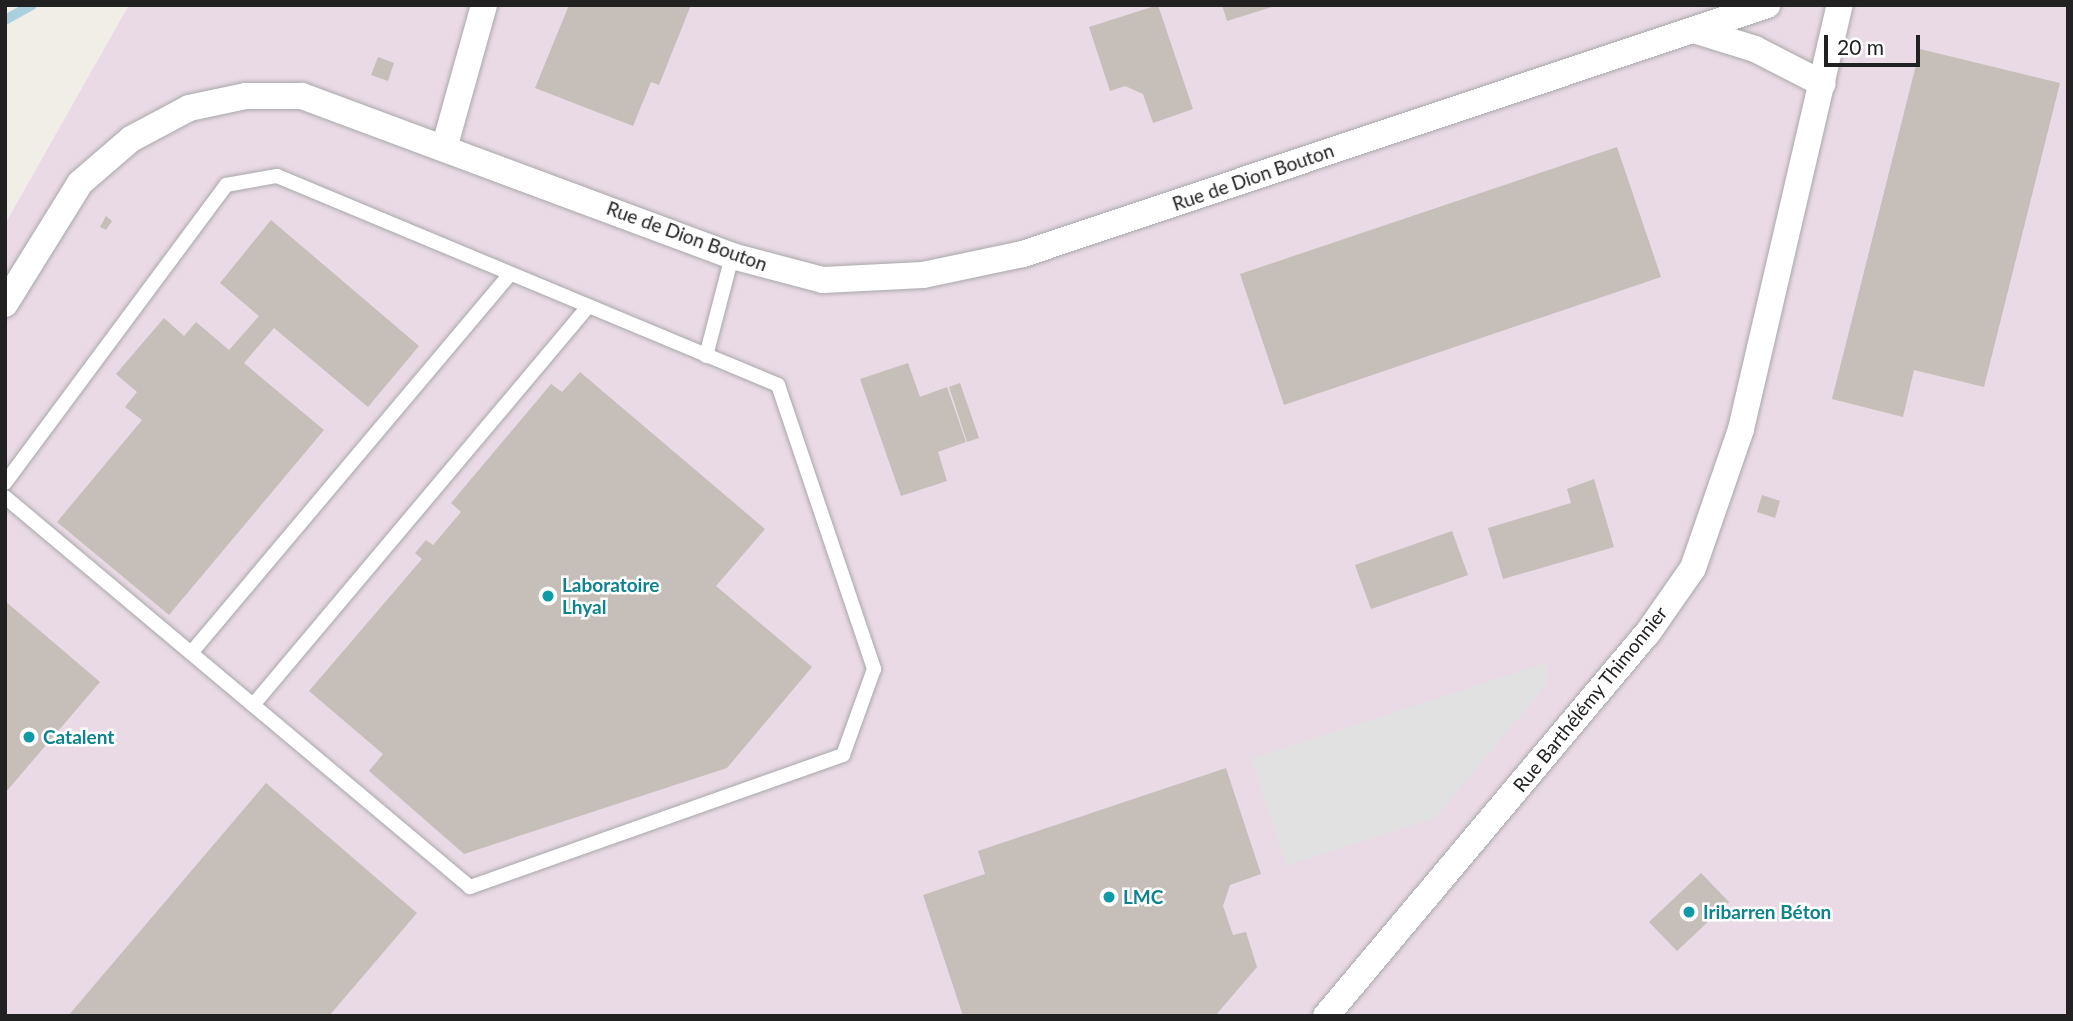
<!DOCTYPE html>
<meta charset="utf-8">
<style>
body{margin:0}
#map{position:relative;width:2073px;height:1021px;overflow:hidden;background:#f1eee8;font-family:Lato,sans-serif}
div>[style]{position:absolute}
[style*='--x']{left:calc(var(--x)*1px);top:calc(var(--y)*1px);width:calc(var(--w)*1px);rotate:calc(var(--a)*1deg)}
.industrial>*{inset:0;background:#eadae6}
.parking>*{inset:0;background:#e1e1e1}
.stream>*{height:10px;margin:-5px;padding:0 5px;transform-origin:5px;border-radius:5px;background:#abd0dd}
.building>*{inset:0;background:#c6beb8}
.roads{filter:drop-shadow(0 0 2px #a8a8a8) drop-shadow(0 0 2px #a8a8a8)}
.service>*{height:14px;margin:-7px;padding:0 7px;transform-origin:7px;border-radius:7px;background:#fff}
.minor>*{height:26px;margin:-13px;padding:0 13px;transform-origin:13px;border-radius:13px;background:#fff}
.dots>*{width:19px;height:19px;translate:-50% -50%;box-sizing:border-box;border:4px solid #fff;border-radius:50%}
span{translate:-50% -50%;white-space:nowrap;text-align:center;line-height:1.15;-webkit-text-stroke:5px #fff;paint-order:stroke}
.street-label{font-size:19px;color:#212121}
.culture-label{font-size:19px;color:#0d838f;font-weight:700}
.left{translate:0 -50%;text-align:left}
.frame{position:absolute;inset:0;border:7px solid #212121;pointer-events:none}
.scale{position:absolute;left:1824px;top:35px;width:96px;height:32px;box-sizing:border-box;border:4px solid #212121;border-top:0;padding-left:9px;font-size:21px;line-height:24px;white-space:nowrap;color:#212121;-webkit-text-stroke:5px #fff;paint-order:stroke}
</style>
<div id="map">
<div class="industrial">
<i style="clip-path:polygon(129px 5px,2068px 5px,2068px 1016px,5px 1016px,5px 224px)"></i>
</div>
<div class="parking">
<i style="clip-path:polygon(1548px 662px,1547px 684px,1435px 818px,1286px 866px,1251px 759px)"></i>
</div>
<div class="stream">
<i style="--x:5;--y:20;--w:31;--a:-29"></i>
</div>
<div class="building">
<i style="clip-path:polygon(569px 5px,691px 5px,659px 85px,651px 82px,633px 126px,535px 88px)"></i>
<i style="clip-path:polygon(1158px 5px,1193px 109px,1153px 123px,1143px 94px,1125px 86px,1110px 91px,1089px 27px)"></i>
<i style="clip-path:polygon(1222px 5px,1275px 5px,1275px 6px,1227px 21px)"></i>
<i style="clip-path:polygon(1920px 49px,2060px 83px,1984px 387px,1914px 370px,1903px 417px,1832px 399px)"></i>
<i style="clip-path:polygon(378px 57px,394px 63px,388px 81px,371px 75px)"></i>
<i style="clip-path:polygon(1617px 147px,1661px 277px,1284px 405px,1240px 274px)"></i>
<i style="clip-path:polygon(106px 216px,112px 221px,106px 230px,100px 227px)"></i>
<i style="clip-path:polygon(271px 220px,419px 346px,368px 407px,274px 328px,244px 363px,324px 430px,169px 615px,57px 522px,142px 420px,125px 407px,137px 392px,116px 374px,164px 318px,184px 336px,196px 322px,229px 350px,259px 316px,220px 283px)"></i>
<i style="clip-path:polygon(908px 363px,920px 397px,947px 387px,966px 442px,938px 452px,947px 481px,901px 496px,860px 379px)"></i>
<i style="clip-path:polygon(580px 372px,765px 529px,716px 586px,812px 667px,727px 768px,464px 854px,369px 771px,383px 754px,309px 691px,422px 559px,415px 553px,426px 540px,433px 545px,461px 512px,451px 503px,551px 384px,562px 392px)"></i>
<i style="clip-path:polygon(960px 383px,979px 438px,967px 442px,949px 387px)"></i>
<i style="clip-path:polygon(1594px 479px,1614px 547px,1503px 579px,1488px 528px,1571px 503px,1567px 489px)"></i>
<i style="clip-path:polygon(1762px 495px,1780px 501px,1775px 518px,1757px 512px)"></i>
<i style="clip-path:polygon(1452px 531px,1468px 575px,1371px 609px,1355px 565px)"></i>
<i style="clip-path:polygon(5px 601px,100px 682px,5px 793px)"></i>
<i style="clip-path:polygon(1226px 768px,1261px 874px,1230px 885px,1223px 906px,1233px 935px,1246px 932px,1257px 967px,1215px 1016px,963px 1016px,923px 895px,985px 874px,978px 851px)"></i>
<i style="clip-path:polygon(266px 783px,417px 913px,329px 1016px,68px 1016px)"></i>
<i style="clip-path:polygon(1701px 873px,1729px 902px,1677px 951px,1649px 922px)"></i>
</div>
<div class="roads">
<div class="service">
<i style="--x:706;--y:356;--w:103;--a:-75.4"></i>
<i style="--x:5;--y:483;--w:371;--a:-53.4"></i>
<i style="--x:226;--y:185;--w:52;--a:-10"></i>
<i style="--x:277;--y:176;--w:543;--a:22.64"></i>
<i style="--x:778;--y:385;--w:300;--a:71.3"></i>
<i style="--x:874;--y:669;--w:91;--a:109.8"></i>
<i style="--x:843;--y:755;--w:396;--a:160.5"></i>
<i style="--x:470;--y:887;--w:607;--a:-140.01"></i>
<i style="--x:191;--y:653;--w:494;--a:-49.9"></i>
<i style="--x:253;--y:705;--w:519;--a:-49.93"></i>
</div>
<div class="minor">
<i style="--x:1694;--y:30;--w:64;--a:17.3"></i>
<i style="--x:1755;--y:49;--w:76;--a:27.2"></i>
<i style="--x:445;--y:145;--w:145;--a:-74.4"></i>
<i style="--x:5;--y:304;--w:142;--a:-58.2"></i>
<i style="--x:80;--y:183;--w:67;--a:-40.8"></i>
<i style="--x:131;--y:139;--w:66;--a:-28.1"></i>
<i style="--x:189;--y:108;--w:58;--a:-11.9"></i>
<i style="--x:246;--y:96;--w:56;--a:0"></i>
<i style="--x:302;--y:96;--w:459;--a:20.4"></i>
<i style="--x:732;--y:256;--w:94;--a:14.8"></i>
<i style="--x:823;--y:280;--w:100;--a:-2.9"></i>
<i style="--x:923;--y:275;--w:102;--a:-11.9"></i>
<i style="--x:1023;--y:254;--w:785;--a:-18.5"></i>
<i style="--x:1326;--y:1016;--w:499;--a:-50"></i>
<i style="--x:1647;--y:634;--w:80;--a:-55.1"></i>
<i style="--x:1693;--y:568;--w:147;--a:-70.9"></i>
<i style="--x:1741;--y:429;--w:435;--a:-76.9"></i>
</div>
</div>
<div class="dots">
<i style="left:548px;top:596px;background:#0f9aa8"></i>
<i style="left:29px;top:737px;background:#0f9aa8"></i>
<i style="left:1109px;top:897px;background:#0f9aa8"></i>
<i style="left:1689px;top:912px;background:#0f9aa8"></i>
</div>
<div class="street-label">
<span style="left:1253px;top:177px;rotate:-19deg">Rue de Dion Bouton</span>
<span style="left:687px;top:236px;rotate:20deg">Rue de Dion Bouton</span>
<span style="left:1590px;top:699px;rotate:-51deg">Rue Barthélémy Thimonnier</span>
</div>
<div class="culture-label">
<span class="left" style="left:562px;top:596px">Laboratoire<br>Lhyal</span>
<span class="left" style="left:43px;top:737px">Catalent</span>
<span class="left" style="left:1123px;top:897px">LMC</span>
<span class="left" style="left:1703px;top:912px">Iribarren Béton</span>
</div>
<div class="frame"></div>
<div class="scale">20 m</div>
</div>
